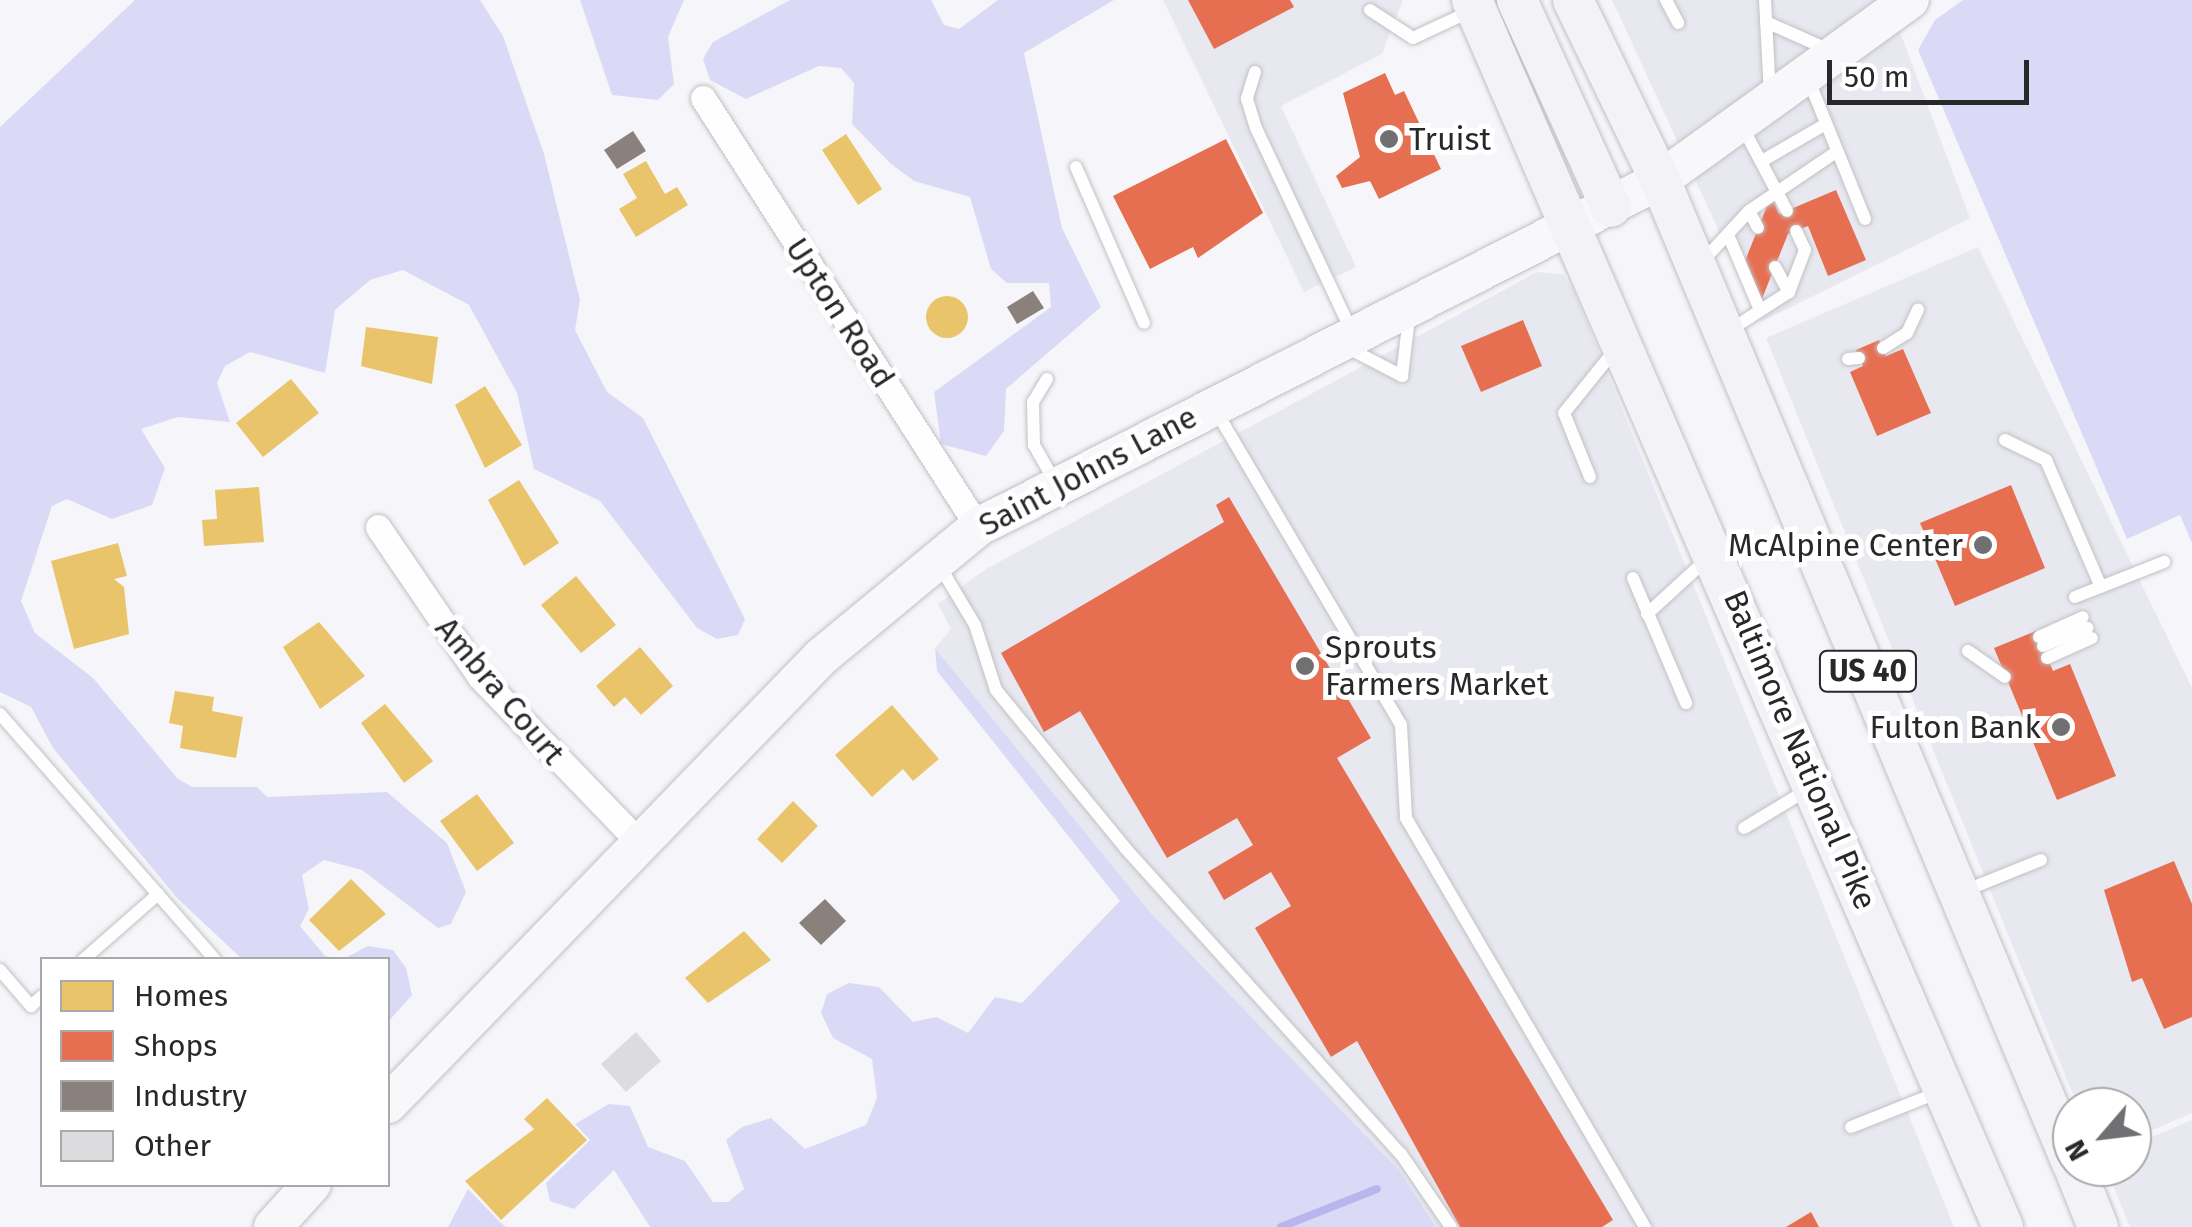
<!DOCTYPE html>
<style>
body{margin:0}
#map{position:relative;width:2192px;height:1227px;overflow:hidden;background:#f6f6fa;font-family:"Fira Sans",sans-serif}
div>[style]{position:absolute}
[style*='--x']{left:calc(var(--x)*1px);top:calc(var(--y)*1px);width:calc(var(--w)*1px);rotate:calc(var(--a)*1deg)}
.built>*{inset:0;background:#e8e8f1}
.green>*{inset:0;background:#dadaf7}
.homes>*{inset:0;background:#e9c46a}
.round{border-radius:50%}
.shops>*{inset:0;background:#e76f51}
.industry>*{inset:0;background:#8a817c}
.stream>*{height:8px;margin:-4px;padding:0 4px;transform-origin:4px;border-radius:4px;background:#b9b6ed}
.building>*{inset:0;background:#dcdcde}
.roads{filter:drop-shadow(0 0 2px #c1c1c4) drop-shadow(0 0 2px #c1c1c4)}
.lane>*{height:12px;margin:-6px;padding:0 6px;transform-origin:6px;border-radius:6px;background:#fefefe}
.street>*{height:25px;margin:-12.5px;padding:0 12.5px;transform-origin:12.5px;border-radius:12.5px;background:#fefefe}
.secondary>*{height:38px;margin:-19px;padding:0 19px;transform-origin:19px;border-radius:19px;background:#f8f8fb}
.primary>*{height:40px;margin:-20px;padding:0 20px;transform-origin:20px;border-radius:20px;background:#f2f2f7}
.dots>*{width:28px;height:28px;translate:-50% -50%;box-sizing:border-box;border:5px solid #fff;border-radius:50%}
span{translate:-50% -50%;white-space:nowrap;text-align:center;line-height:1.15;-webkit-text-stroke:10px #fff;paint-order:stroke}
.shield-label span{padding:2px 8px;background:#fff;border:2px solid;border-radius:8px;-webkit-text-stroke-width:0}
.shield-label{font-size:30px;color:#28282a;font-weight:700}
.poi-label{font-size:32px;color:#28282a}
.left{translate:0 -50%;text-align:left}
.right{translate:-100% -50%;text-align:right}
.street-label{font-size:32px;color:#28282a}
.legend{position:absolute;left:40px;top:957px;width:350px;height:230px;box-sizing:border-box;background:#fff;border:2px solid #a9a9aa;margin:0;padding:12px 18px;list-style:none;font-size:30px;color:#28282a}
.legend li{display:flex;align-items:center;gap:20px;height:50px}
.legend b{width:50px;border:2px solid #a9a9aa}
.north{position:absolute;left:2052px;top:1087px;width:100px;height:100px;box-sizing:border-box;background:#fff;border:2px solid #a9a9aa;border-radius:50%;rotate:242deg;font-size:28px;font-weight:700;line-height:40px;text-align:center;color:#28282a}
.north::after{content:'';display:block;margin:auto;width:35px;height:45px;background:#707073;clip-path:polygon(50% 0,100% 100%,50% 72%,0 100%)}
.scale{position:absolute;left:1827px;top:60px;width:202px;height:45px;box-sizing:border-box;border:5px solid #28282a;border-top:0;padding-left:12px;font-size:30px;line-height:35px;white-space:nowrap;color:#28282a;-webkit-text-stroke:8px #fff;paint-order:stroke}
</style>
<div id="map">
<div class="built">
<i style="clip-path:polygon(1163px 0,1403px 0,1382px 54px,1281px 106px,1356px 267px,1304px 292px)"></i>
<i style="clip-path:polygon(1612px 0,1888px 0,1970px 218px,1761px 322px)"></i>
<i style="clip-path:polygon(1978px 247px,2192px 688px,2192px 1113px,2132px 1139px,2132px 1107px,2078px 1107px,1766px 338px)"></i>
<i style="clip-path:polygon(1537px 272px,1563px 274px,1575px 293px,1954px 1227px,1436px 1227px,1399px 1170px,1150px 912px,935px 648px,951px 629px,938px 604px,986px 569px)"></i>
<i style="clip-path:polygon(2192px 1120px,2192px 1227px,2130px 1227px,2105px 1167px,2132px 1167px,2132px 1145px)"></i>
</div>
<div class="green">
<i style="clip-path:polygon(135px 0,480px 0,503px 36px,544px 154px,580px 300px,575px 330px,607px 392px,643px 418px,745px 619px,738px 635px,717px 639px,697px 628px,600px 501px,534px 469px,517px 393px,469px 305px,403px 270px,370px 280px,335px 310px,325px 373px,250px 352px,225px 366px,217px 383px,230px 422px,178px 417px,141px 429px,165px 468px,152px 505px,112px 519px,67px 499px,52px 506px,21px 601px,35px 633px,93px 678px,177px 778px,192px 787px,257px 787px,267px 797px,387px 792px,447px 843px,466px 892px,451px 924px,438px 928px,362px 870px,324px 860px,302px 875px,309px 909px,300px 926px,325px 956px,343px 959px,368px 946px,393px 950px,406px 968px,412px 995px,388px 1022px,388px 960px,242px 959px,177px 898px,53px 748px,31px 707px,0 692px,0 127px)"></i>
<i style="clip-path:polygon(580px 0,684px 0,668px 37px,674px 84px,658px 100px,612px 95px)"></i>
<i style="clip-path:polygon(790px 0,931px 0,944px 25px,959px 29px,998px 0,1114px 0,1024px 53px,1062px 228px,1101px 307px,1006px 389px,1004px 431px,986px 456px,941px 444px,934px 392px,1051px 307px,1049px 283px,1007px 283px,991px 269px,970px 197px,914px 181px,890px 163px,852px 124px,854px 83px,841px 68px,819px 66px,746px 99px,710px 80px,703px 59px,713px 42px)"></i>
<i style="clip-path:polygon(1963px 0,2192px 0,2192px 543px,2180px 515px,2127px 539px,1918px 50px,1935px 20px)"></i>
<i style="clip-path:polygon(935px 648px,1150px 912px,1399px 1170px,1436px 1227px,650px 1227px,614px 1170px,574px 1209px,550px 1201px,546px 1183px,590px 1140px,575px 1124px,609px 1104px,630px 1106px,648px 1147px,685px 1161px,713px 1202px,728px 1202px,744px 1189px,726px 1140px,742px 1127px,771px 1118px,805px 1149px,866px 1125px,877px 1098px,872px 1059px,833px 1038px,821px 1013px,827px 994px,849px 983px,879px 987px,913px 1022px,936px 1017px,968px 1033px,995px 997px,1022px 1003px,1120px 901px,937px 671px)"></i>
<i style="clip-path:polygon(468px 1189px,500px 1222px,506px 1227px,448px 1227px)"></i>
</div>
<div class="homes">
<i style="clip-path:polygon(846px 134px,882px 189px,858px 205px,822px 150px)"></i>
<i style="clip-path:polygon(646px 161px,665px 194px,677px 187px,688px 205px,636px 237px,619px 209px,637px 198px,623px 174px)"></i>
<i class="round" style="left:926px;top:296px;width:42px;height:42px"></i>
<i style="clip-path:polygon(366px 327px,438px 337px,432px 384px,361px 366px)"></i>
<i style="clip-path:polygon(291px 379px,319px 413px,263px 457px,236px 423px)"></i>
<i style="clip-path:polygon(485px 386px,522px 445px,485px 468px,455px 405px)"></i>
<i style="clip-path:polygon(519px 480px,559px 543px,524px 566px,488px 500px)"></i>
<i style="clip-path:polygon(259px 487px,264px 542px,204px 546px,202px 520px,217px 519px,215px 490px)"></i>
<i style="clip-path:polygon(118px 543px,127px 576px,114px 579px,124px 587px,129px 634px,74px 649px,51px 561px)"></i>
<i style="clip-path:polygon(576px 576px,616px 625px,581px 653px,541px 605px)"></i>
<i style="clip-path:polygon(319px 622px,365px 676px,320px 709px,283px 647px)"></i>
<i style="clip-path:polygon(640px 647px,673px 686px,641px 715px,625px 697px,614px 707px,596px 686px)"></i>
<i style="clip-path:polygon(175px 691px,214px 697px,212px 711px,243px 717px,236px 758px,180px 748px,183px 726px,169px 723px)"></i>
<i style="clip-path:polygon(385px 704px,433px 761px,404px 783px,361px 723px)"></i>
<i style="clip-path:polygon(892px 705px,939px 759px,913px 781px,903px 769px,872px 797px,835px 755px)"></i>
<i style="clip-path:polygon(477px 794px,514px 843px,477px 871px,440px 821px)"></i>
<i style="clip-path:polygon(793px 801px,818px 826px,782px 863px,757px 839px)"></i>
<i style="clip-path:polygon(351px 879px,386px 914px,339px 951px,309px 920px)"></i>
<i style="clip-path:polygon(744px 931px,771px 960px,708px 1003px,685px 978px)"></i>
<i style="clip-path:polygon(547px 1098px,587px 1140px,501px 1220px,465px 1181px,534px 1129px,524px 1119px)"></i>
</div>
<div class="shops">
<i style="clip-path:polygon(1188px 0,1290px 0,1294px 7px,1214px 49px)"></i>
<i style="clip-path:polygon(1385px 73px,1395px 95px,1404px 91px,1441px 169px,1379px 199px,1370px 181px,1342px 188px,1336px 176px,1360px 157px,1343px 93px)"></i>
<i style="clip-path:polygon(1226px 139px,1263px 213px,1198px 258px,1193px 247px,1150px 269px,1113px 196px)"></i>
<i style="clip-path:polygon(1836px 190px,1866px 260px,1828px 276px,1808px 226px,1788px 234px,1761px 301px,1745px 261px,1771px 196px,1779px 214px)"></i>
<i style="clip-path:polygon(1523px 320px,1542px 366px,1481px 392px,1461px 346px)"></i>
<i style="clip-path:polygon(1879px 340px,1886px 356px,1903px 349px,1931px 413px,1877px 436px,1850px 372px,1863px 366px,1856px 350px)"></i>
<i style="clip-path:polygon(2011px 485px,2045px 568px,1955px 606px,1920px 523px)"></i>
<i style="clip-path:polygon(1229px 497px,1371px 738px,1337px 758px,1613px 1220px,1602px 1227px,1460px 1227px,1357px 1041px,1331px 1057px,1255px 928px,1291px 906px,1271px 872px,1224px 900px,1208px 872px,1253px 845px,1237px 818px,1167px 858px,1080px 711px,1044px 732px,1001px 653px,1224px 522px,1216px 505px)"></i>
<i style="clip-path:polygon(2036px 631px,2053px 671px,2070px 664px,2116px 776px,2057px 800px,1994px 648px)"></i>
<i style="clip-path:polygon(2174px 861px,2192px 904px,2192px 1017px,2164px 1029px,2142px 978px,2132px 982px,2104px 890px)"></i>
<i style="clip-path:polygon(1811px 1212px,1819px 1227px,1786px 1227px)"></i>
</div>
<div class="industry">
<i style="clip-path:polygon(633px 131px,646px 151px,617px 169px,604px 150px)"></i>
<i style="clip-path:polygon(1033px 291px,1044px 308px,1017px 324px,1007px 307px)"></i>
<i style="clip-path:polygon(825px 899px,846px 921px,821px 945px,799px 923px)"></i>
</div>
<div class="stream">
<i style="--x:1281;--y:1227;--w:103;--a:-21.6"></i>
</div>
<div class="building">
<i style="clip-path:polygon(636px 1032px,661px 1061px,626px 1092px,601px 1064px)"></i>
</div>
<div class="roads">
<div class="lane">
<i style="--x:1666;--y:0;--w:26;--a:62"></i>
<i style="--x:1765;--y:0;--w:95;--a:87"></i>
<i style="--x:1370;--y:10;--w:51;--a:33.1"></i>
<i style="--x:1413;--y:38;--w:66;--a:-25"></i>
<i style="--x:1766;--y:22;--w:69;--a:24"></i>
<i style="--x:1255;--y:72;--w:28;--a:107"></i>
<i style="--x:1247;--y:99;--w:30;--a:73"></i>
<i style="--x:1256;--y:128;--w:225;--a:64.8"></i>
<i style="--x:1809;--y:81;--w:149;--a:67.9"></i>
<i style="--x:1742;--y:126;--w:96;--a:62.1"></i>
<i style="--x:1762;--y:161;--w:72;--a:-30.1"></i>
<i style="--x:1076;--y:167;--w:170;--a:66.4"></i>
<i style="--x:1749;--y:211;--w:105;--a:-34.1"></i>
<i style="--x:1729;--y:237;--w:79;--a:67"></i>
<i style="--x:1700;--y:264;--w:72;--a:-47.2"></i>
<i style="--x:1749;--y:211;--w:19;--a:62"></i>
<i style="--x:1775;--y:267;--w:29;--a:61"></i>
<i style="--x:1727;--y:332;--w:74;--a:-32.8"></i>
<i style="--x:1789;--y:292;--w:45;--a:-69.1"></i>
<i style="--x:1805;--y:250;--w:21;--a:-115"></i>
<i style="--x:1883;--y:348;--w:28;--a:-32"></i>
<i style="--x:1907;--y:333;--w:26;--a:-65"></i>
<i style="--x:1350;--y:349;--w:59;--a:27.4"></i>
<i style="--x:1402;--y:376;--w:59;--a:-83.2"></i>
<i style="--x:1848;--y:359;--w:11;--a:-5"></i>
<i style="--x:1047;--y:379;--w:27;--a:121"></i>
<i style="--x:1033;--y:402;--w:43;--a:88.7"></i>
<i style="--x:1034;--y:445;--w:43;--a:60.4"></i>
<i style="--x:1216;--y:411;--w:364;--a:59.5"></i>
<i style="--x:1401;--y:725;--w:93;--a:86.9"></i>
<i style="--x:1406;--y:818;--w:474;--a:59.7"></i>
<i style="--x:2005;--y:440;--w:46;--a:26"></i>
<i style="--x:2046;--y:460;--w:138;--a:66.6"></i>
<i style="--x:1590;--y:477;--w:69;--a:-112.1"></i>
<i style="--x:1564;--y:413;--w:80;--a:-51.1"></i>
<i style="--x:939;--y:565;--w:70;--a:59"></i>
<i style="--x:975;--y:625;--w:68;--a:72.1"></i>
<i style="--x:996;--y:690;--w:205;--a:50.7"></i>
<i style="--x:1126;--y:849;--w:411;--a:48"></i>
<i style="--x:1401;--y:1154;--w:88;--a:55.6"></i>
<i style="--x:1633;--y:578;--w:136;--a:67"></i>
<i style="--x:2075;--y:597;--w:96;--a:-21.5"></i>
<i style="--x:1647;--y:614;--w:80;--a:-42.5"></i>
<i style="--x:2039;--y:637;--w:48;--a:-24.4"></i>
<i style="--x:2043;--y:646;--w:48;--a:-22.2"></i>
<i style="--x:1968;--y:651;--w:45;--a:35.1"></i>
<i style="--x:2047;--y:658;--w:49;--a:-24"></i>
<i style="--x:0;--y:714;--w:327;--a:48.8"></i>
<i style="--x:1744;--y:828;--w:76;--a:-31"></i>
<i style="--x:1964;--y:891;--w:83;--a:-21.9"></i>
<i style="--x:83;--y:960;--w:100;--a:-41.3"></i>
<i style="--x:0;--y:970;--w:48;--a:49.3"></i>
<i style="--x:31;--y:1006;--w:15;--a:-42"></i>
<i style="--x:1851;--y:1127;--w:92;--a:-21.6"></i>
</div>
<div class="street">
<i style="--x:703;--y:98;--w:510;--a:57.34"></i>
<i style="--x:378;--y:527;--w:181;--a:55.8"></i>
<i style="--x:480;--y:677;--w:228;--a:46.1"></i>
</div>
<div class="secondary">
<i style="--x:388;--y:1104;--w:622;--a:-45.91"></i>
<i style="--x:821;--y:657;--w:204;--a:-39.6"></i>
<i style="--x:978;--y:527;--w:765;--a:-26.97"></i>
<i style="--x:1660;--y:180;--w:308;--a:-35.8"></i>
<i style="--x:273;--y:1227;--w:58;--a:-47.8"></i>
</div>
<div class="primary">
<i style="--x:1472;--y:0;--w:1337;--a:66.6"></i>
<i style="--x:1517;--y:0;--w:227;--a:65.6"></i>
<i style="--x:1573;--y:0;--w:200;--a:64.2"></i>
<i style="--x:1660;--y:180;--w:1066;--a:67.26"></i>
<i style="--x:2074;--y:1167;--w:65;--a:68.2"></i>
</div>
</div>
<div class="dots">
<i style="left:1389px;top:139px;background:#707073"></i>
<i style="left:1983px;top:545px;background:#707073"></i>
<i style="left:1305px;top:666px;background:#707073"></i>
<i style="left:2061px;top:727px;background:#707073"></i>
</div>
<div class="shield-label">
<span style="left:1868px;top:671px">US 40</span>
</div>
<div class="poi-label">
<span class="left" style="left:1409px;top:139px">Truist</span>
<span class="right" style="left:1963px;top:545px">McAlpine Center</span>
<span class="left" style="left:1325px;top:666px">Sprouts<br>Farmers Market</span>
<span class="right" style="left:2041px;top:727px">Fulton Bank</span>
</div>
<div class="street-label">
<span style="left:840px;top:313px;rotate:57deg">Upton Road</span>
<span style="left:1088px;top:471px;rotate:-28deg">Saint Johns Lane</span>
<span style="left:500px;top:691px;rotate:50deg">Ambra Court</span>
<span style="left:1800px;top:750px;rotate:67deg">Baltimore National Pike</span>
</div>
<ul class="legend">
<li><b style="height:28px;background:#e9c46a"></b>Homes</li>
<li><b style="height:28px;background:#e76f51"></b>Shops</li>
<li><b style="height:28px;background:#8a817c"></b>Industry</li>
<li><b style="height:28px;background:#dcdcde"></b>Other</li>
</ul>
<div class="north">N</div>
<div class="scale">50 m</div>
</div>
